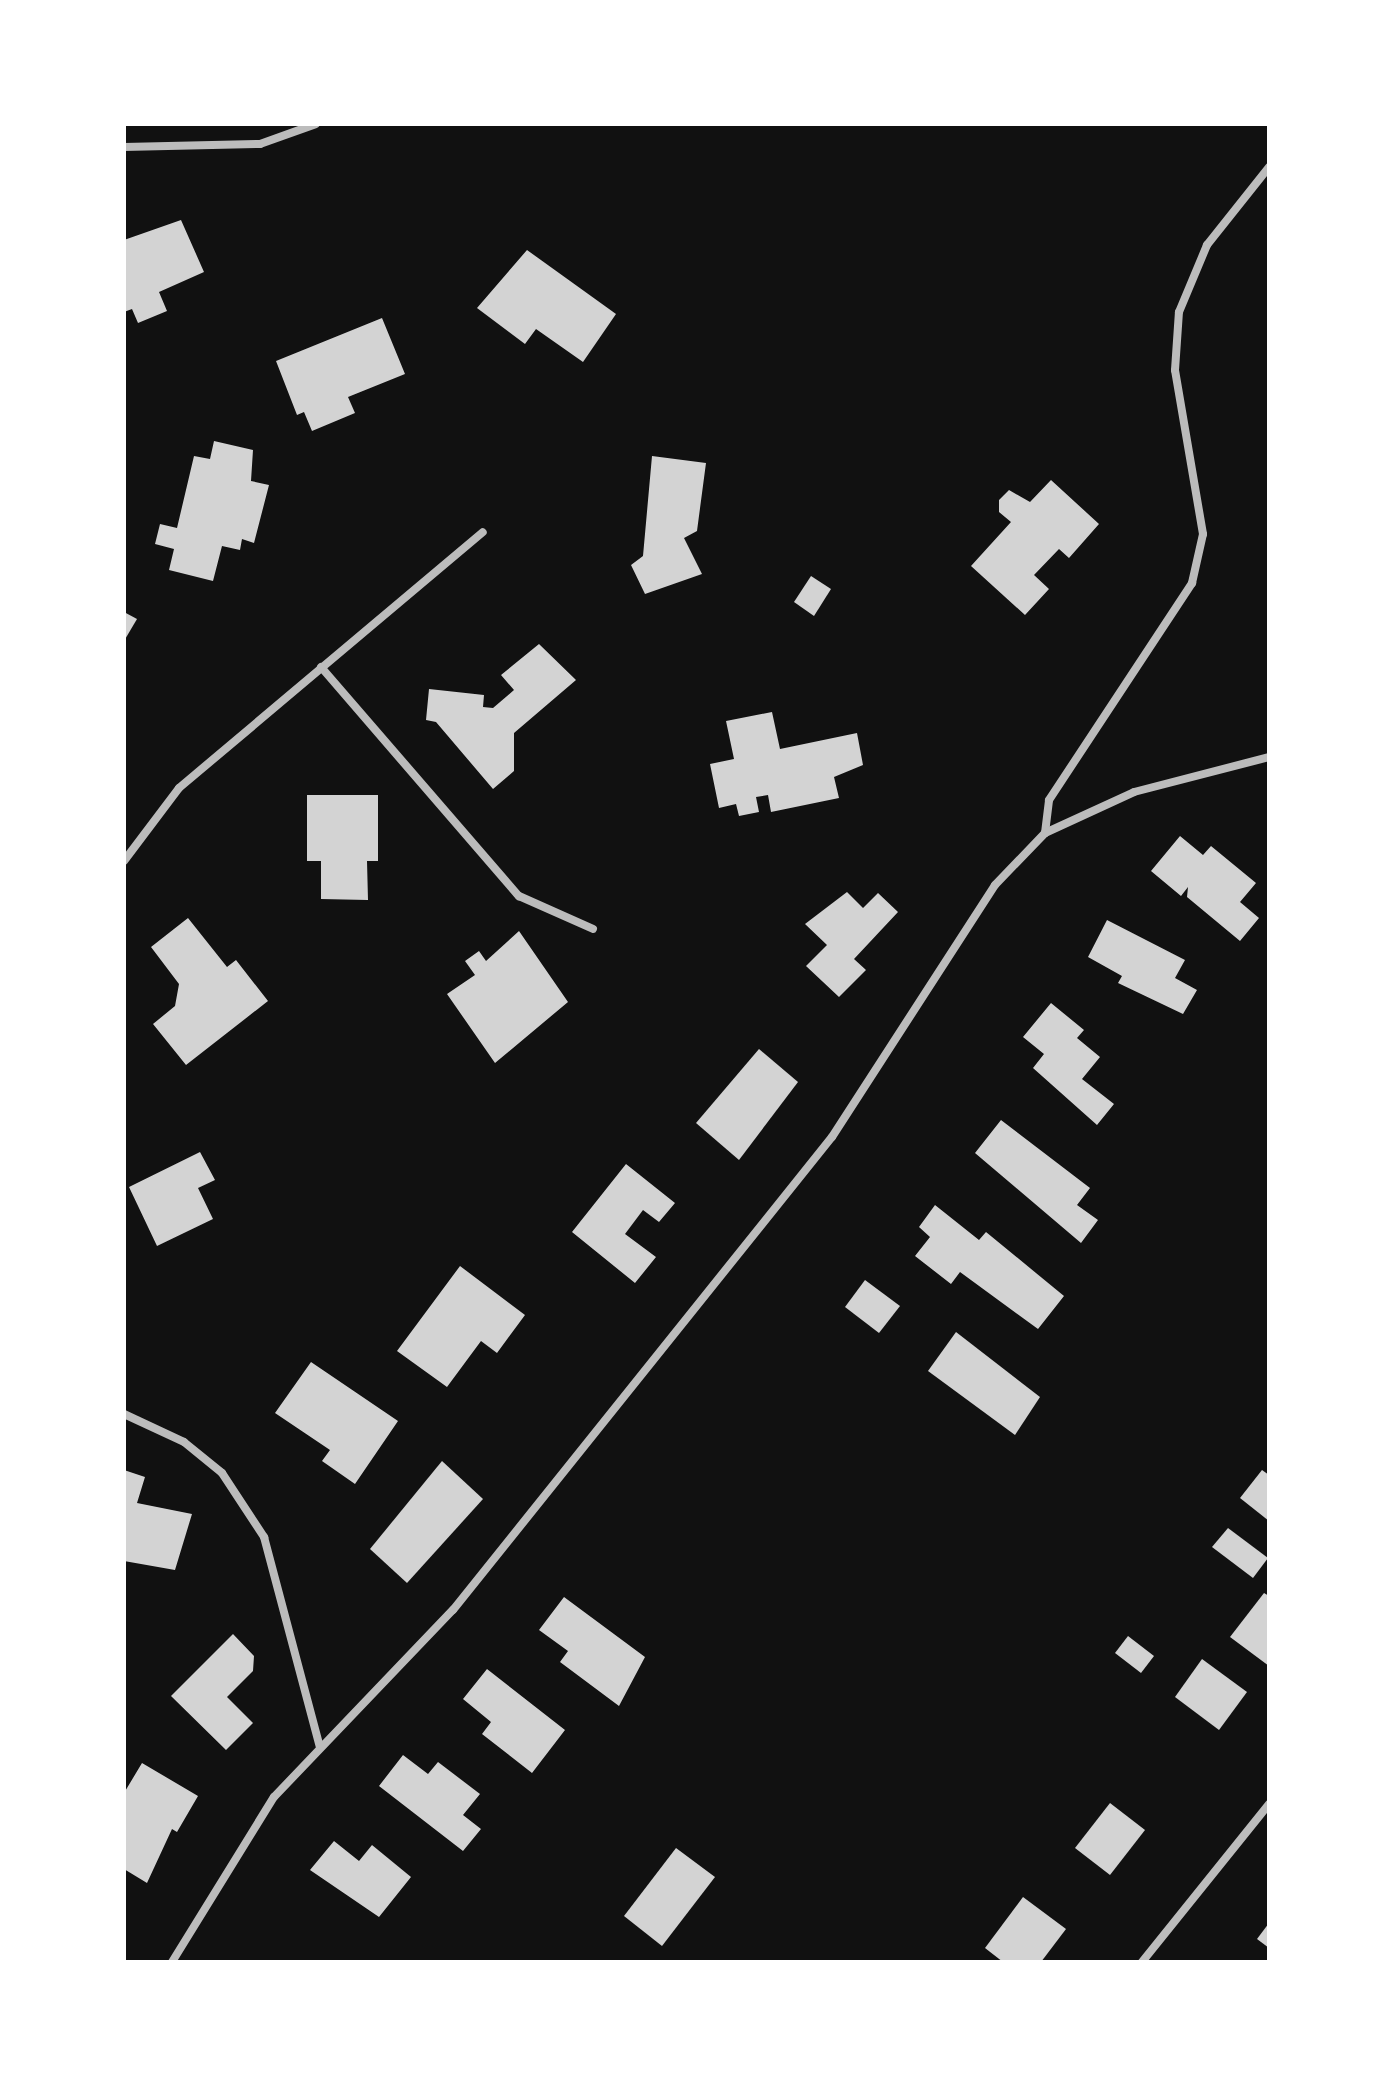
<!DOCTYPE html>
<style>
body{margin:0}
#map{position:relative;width:1393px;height:2086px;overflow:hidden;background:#111;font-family:"Roboto Condensed",sans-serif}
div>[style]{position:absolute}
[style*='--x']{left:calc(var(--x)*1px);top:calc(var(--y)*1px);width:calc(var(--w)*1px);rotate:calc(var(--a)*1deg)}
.building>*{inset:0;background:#d3d3d3}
.minor>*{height:8px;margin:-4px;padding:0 4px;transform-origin:4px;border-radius:4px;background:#bcbcbc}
span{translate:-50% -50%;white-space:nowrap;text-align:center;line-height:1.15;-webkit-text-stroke:6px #fff;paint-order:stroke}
.frame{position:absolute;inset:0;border:126px solid #fff;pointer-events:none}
</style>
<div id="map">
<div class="building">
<i style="clip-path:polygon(181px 220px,204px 272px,159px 292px,167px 311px,138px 323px,132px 309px,124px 312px,124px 240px)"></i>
<i style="clip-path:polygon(527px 250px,616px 314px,583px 362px,536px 329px,525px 344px,477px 308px)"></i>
<i style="clip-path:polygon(382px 318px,405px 374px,348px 397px,355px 413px,312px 431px,304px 412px,297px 415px,276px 361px)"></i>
<i style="clip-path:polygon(214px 441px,253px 450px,251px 481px,269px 485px,254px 543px,242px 539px,240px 550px,222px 546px,213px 581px,169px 570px,174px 549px,155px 544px,160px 524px,177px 528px,194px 456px,210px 459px)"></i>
<i style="clip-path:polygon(652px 456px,706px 463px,697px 531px,684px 538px,702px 574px,645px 594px,631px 565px,643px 556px)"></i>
<i style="clip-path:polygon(1051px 480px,1099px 524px,1069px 558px,1059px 549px,1034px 575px,1049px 589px,1025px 615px,971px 566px,1011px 522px,999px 512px,999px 500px,1009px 490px,1030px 502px)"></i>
<i style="clip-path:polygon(811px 576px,831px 589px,814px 616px,794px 602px)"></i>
<i style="clip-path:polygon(124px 612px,137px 619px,124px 641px)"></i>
<i style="clip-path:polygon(539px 644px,576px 680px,514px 733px,514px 771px,493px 789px,436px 722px,426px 720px,429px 689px,484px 695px,483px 707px,493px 708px,514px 690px,501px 675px)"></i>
<i style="clip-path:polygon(772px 712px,780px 749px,857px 733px,863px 765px,834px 777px,839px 798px,771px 812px,768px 795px,756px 797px,759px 812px,739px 816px,736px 804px,719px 808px,710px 764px,734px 759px,726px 721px)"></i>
<i style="clip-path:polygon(307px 795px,378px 795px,378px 861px,367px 861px,368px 900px,321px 899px,321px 861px,307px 861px)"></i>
<i style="clip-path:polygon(1180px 836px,1203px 855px,1211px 846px,1256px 883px,1240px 902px,1259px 918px,1240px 941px,1187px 897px,1188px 887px,1181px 896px,1151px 871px)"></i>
<i style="clip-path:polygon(847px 892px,863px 908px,878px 893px,898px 912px,854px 959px,866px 970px,839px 997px,806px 966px,827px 945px,805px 924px)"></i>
<i style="clip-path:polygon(188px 918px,227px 967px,236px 960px,268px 1001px,186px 1065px,153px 1024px,175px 1006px,179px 984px,151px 947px)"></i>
<i style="clip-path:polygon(1107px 920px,1185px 960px,1175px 978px,1197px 990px,1183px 1014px,1118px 983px,1122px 976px,1088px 957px)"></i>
<i style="clip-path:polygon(519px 931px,568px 1002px,495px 1063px,447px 994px,475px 975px,465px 961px,479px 951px,486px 961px)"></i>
<i style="clip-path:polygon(1051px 1003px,1084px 1030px,1077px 1038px,1100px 1057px,1082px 1079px,1114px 1104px,1097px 1125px,1033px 1068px,1044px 1054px,1023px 1037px)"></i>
<i style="clip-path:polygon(759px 1049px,798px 1082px,739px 1160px,696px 1123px)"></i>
<i style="clip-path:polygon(1001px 1120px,1090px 1188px,1077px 1205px,1098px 1220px,1081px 1243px,975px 1153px)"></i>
<i style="clip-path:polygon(200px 1152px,215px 1180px,198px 1188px,213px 1219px,157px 1246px,129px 1187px)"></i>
<i style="clip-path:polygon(626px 1164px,675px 1203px,659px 1222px,643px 1210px,625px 1234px,656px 1257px,635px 1283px,572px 1232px)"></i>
<i style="clip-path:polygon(935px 1205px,979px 1240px,986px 1232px,1064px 1296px,1038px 1329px,960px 1272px,951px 1284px,915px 1256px,930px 1237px,919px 1227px)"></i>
<i style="clip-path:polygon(460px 1266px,525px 1315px,497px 1353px,481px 1341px,447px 1387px,397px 1351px)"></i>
<i style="clip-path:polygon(865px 1280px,900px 1306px,879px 1333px,845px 1307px)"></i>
<i style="clip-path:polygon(956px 1332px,1040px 1397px,1015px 1435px,928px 1371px)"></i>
<i style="clip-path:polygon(311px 1362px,398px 1421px,355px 1484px,322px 1461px,330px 1450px,275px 1413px)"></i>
<i style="clip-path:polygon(442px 1461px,483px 1499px,407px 1583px,370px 1549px)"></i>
<i style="clip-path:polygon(124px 1470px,145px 1477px,137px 1503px,192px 1514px,175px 1570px,124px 1561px)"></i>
<i style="clip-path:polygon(1262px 1470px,1269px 1475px,1269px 1521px,1240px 1498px)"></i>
<i style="clip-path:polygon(1228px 1528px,1268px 1558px,1253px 1578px,1212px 1547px)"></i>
<i style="clip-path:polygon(1264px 1593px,1269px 1596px,1269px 1666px,1230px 1637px)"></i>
<i style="clip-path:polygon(564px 1597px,645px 1657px,619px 1706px,560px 1662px,568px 1651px,539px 1630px)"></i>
<i style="clip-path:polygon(233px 1634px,254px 1656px,253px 1671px,227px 1697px,253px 1723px,226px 1750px,171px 1696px)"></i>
<i style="clip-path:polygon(1128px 1636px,1154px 1656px,1141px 1673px,1115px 1653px)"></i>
<i style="clip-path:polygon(1202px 1659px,1247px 1692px,1219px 1730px,1175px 1697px)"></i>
<i style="clip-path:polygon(487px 1669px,565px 1730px,532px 1773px,482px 1734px,491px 1722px,463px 1699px)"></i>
<i style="clip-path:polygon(403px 1755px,428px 1774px,438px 1762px,480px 1794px,463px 1815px,481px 1829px,463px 1851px,379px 1786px)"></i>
<i style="clip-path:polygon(142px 1763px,198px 1796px,177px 1832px,172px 1829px,147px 1883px,124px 1869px,124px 1793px)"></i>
<i style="clip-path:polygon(1110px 1803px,1145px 1830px,1110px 1875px,1075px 1848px)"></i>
<i style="clip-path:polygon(334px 1841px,359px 1861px,372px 1845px,411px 1877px,379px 1917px,310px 1870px)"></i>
<i style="clip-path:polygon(676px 1848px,715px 1877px,662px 1946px,624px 1916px)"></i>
<i style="clip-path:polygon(1023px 1897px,1066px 1929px,1041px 1962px,1003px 1962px,985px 1948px)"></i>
<i style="clip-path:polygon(1269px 1923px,1269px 1948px,1257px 1939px)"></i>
</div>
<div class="minor">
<i style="--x:124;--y:147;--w:136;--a:-1.3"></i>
<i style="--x:260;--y:144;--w:59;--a:-19.7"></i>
<i style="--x:321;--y:667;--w:303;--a:49.2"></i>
<i style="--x:519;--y:896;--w:81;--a:24"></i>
<i style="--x:1045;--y:833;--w:33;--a:-83"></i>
<i style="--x:1049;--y:800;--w:260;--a:-56.6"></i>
<i style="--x:1192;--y:583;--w:50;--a:-77.3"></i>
<i style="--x:1203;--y:534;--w:166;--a:-99.7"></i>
<i style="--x:1175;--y:370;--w:58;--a:-86.1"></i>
<i style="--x:1179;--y:312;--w:73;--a:-67.3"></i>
<i style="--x:1207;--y:245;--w:100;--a:-51.5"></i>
<i style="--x:124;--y:861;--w:91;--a:-53"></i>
<i style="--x:179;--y:788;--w:397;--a:-40.1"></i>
<i style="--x:124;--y:1414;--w:66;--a:25"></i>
<i style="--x:184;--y:1442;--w:49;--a:39.2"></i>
<i style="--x:222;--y:1473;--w:77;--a:56.7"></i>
<i style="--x:264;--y:1537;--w:217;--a:75.1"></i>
<i style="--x:172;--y:1962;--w:194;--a:-58.3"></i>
<i style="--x:274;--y:1797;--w:259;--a:-46.3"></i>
<i style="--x:453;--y:1610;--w:606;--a:-51.3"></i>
<i style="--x:832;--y:1137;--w:300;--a:-57.1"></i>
<i style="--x:995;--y:885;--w:72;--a:-46.1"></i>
<i style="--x:1045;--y:833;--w:98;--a:-24.7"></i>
<i style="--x:1134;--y:792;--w:139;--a:-14.5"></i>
<i style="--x:1142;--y:1962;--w:203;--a:-51.2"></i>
</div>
<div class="frame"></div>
</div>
